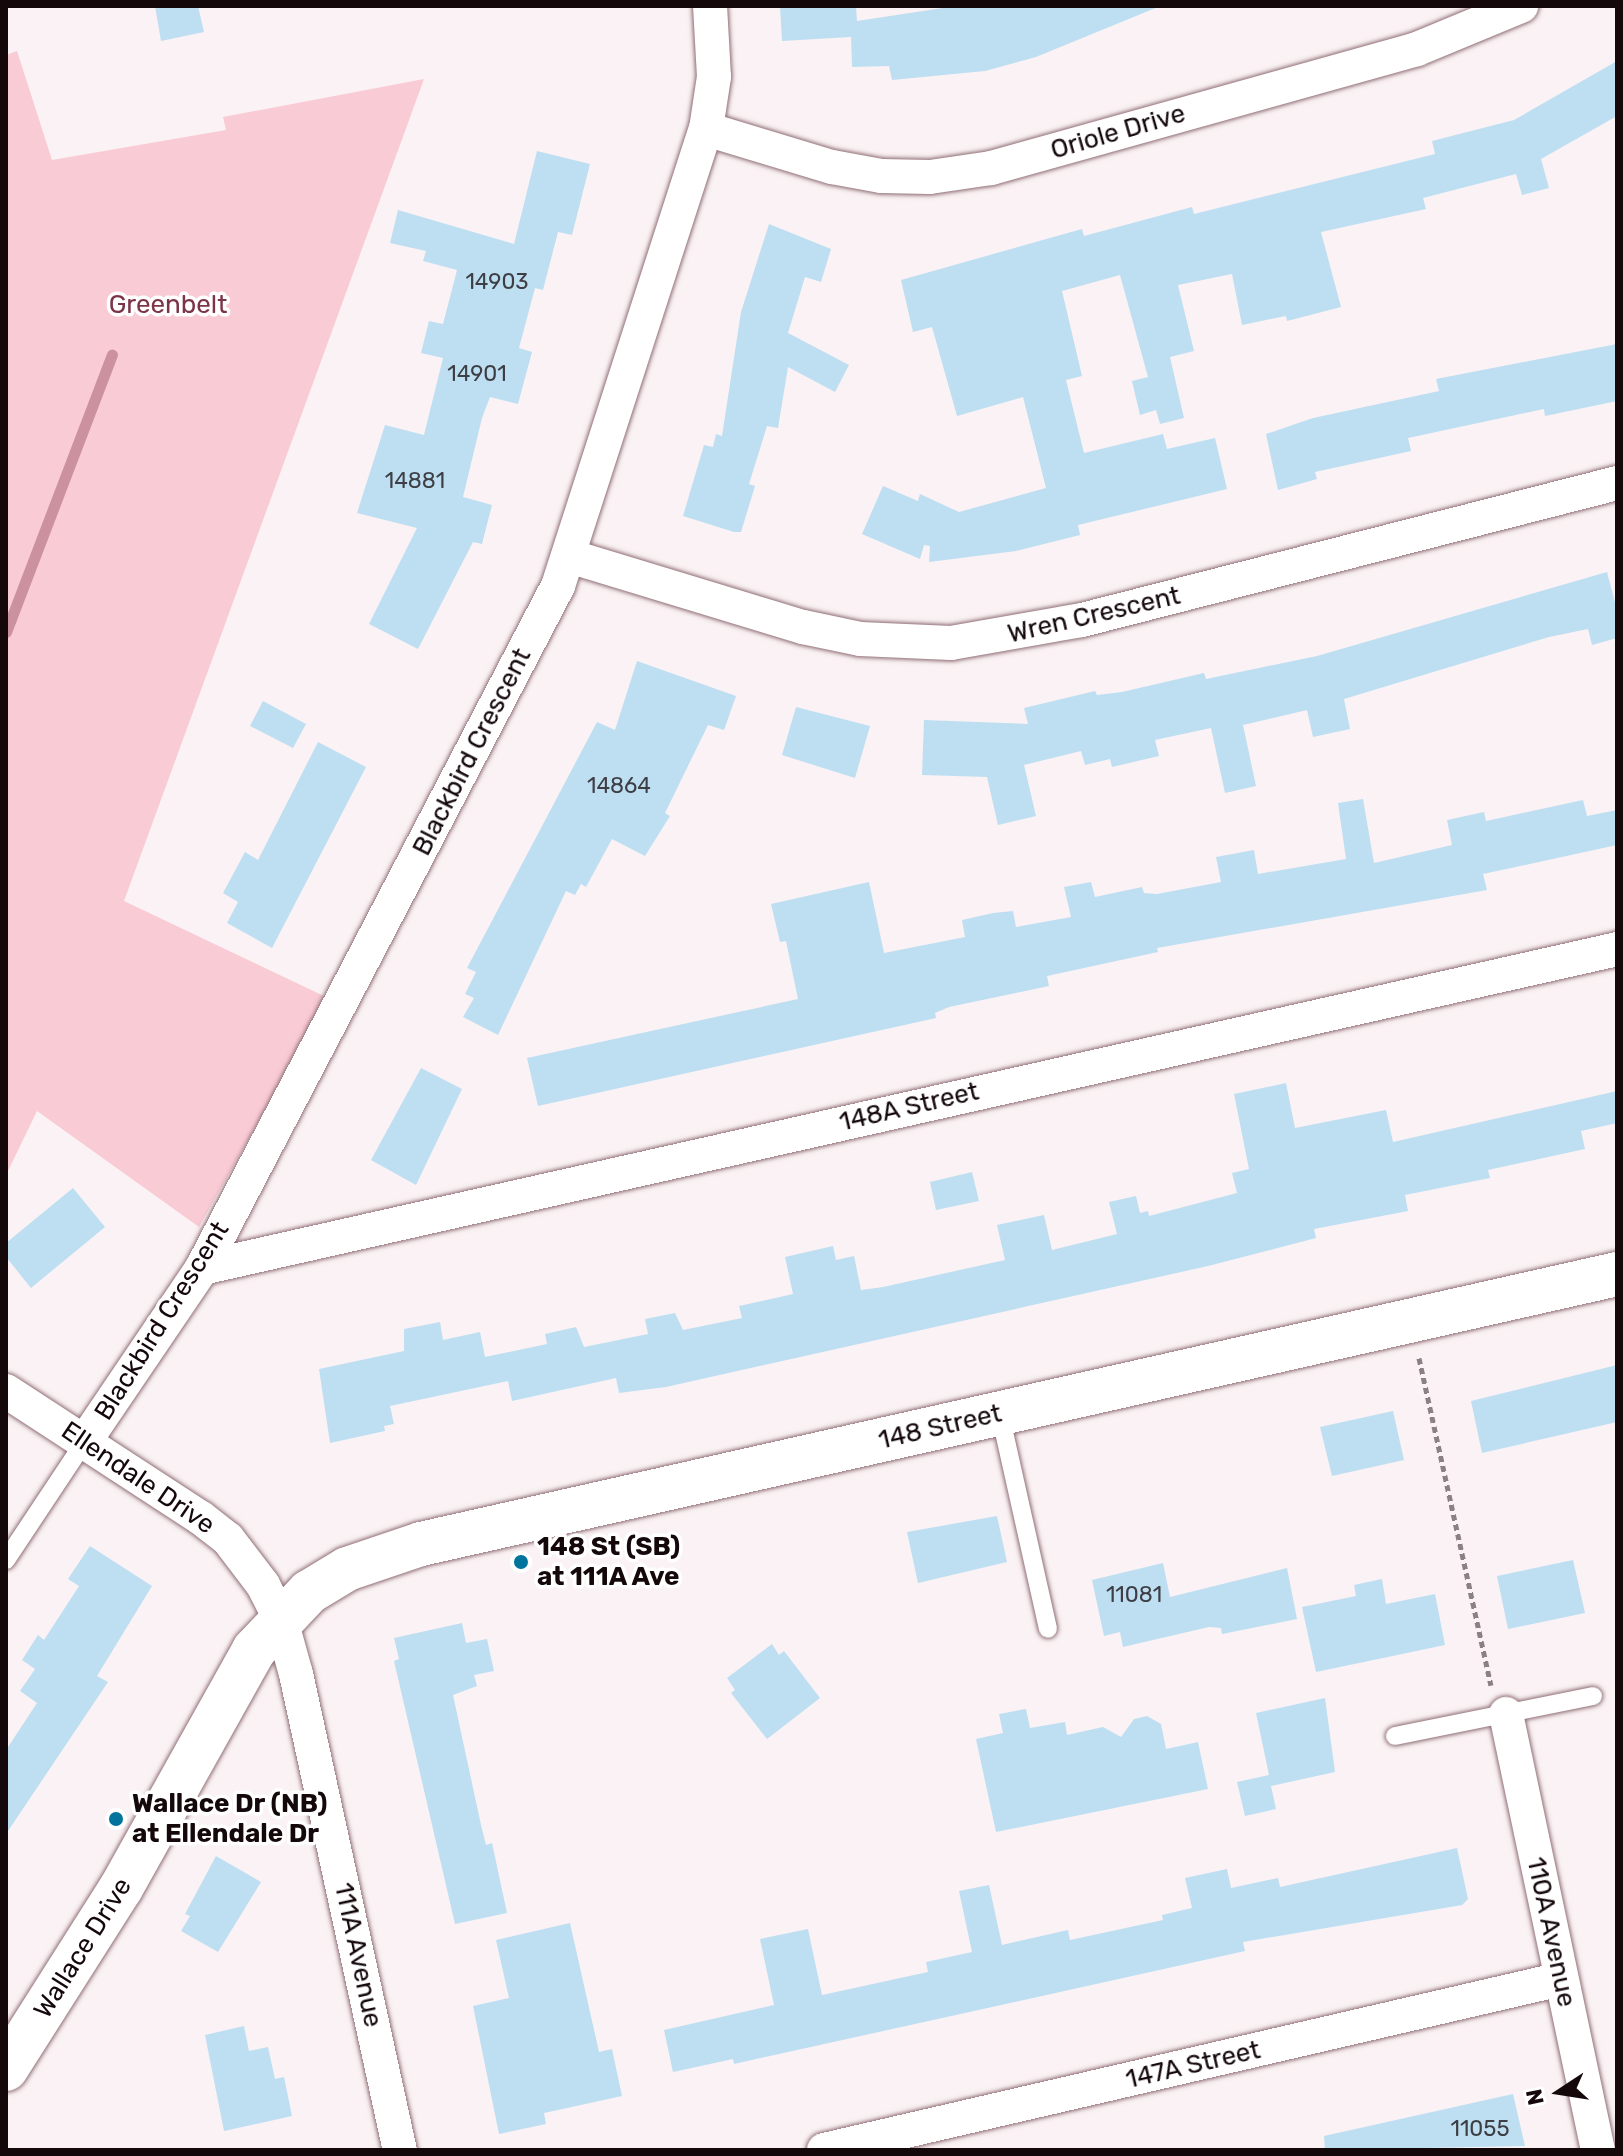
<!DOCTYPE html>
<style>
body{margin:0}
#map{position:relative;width:1623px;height:2156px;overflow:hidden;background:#faf2f4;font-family:Rubik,sans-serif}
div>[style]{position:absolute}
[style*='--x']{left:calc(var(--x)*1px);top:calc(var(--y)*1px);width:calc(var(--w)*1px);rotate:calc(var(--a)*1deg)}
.green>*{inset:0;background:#f9cbd5}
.stream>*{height:11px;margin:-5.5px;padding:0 5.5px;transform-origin:5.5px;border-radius:5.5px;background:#cb919e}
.building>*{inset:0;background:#bedff2}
.path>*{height:5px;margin-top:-2.5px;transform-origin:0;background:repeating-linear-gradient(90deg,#8b8183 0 6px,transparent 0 10px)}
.roads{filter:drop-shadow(0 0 2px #906f76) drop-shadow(0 0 2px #906f76)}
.lane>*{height:18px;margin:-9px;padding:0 9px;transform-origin:9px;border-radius:9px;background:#fff}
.street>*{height:34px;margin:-17px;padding:0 17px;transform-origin:17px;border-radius:17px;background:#fff}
.secondary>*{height:44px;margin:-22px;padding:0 22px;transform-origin:22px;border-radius:22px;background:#fff}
.dots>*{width:22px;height:22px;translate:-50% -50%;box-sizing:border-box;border:4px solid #fff;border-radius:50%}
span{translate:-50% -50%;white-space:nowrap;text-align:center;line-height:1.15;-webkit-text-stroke:7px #fff;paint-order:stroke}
.number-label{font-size:22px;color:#3e3e45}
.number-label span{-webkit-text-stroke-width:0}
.street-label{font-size:26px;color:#14080b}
.park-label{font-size:26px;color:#7c3449}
.poi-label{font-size:26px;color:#14080b;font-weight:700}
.left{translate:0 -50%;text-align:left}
.frame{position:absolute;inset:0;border:8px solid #14080b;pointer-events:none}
.north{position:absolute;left:1519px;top:2052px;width:80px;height:80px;-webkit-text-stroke:6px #fff;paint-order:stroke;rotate:258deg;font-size:22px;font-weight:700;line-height:32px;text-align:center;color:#14080b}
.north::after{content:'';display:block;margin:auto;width:28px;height:36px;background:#14080b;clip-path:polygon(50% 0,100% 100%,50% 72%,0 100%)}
</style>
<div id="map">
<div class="green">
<i style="clip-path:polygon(17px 51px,52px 160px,226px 130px,223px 117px,424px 79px,124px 901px,328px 998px,199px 1227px,37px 1111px,6px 1175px,6px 55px)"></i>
</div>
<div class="stream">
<i style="--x:6;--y:632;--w:297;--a:-69.1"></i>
</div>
<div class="building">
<i style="clip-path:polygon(155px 6px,198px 6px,204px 32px,161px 41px)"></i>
<i style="clip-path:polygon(780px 6px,856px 6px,857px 21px,956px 6px,1158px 7px,1036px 57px,985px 71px,892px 80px,889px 66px,852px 67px,851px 37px,782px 41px)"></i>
<i style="clip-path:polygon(1617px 61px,1617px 116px,1541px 159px,1549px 188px,1522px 195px,1516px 174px,1423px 198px,1426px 209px,1321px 232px,1341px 307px,1287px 321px,1286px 316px,1242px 325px,1232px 274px,1178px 285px,1194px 351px,1170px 357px,1184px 418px,1160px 424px,1156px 410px,1140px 415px,1132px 381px,1148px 377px,1120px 275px,1062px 291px,1082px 376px,1066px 380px,1084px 453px,1163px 434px,1167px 449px,1215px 438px,1227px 489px,1078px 525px,1080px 535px,1016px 551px,929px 562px,930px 546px,924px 545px,920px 559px,862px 534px,883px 486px,918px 501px,920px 494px,959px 512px,1046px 488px,1023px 397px,957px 416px,932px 327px,913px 332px,901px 280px,1082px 229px,1084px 236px,1192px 207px,1194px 214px,1435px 154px,1432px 141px,1514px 120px)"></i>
<i style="clip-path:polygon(537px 151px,590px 164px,572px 235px,558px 232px,543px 290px,535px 288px,519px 348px,532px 352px,518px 404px,490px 397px,482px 418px,463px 497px,492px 505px,482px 544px,473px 542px,418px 649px,369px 624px,417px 528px,357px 513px,385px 425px,424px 435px,443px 358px,421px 353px,429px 321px,443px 324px,457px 270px,423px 261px,426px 251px,390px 243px,398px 210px,514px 244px)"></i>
<i style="clip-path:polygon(769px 224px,831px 249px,821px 282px,805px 277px,788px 333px,849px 365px,835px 392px,788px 367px,778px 428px,767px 426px,749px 484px,755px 486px,741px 532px,734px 532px,683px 516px,704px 445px,713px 447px,716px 434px,722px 436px,741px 312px)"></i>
<i style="clip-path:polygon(1617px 344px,1617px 401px,1545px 416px,1544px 409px,1408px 438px,1411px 451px,1315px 472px,1317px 479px,1278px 490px,1266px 434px,1313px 418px,1439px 391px,1436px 379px)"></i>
<i style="clip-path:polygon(1607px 572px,1617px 610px,1617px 638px,1592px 645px,1588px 629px,1549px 637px,1344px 699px,1350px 729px,1313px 737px,1307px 710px,1243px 725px,1256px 786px,1225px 793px,1211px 728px,1155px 740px,1159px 756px,1112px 767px,1110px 759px,1085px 765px,1081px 751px,1024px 765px,1036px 816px,998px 825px,987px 777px,922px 775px,924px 720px,1028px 724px,1024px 708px,1095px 691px,1097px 695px,1122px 692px,1204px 673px,1206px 679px,1317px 656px)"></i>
<i style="clip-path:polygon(637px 661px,736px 696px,724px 730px,708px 725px,665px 813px,670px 816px,645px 856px,612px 839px,586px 887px,581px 884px,575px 895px,566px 891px,498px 1035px,463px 1017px,474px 998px,465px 994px,476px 972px,467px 968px,597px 722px,615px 730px)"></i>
<i style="clip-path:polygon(263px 701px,306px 724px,293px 748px,250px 726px)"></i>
<i style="clip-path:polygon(796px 707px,870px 726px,855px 778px,782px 755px)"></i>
<i style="clip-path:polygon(318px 742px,366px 767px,272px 948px,227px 923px,238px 902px,223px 893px,245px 852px,258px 860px)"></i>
<i style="clip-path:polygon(1363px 799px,1374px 863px,1452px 845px,1447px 820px,1484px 812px,1486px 821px,1583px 800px,1587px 816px,1617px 810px,1617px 845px,1483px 874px,1487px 890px,1157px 948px,1158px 952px,1047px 976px,1049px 986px,949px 1007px,935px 1013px,936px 1018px,538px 1106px,527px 1058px,798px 999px,786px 941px,780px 942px,771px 904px,869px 882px,884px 953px,965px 937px,962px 920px,993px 913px,1013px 911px,1016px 927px,1071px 917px,1064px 887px,1091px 882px,1095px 897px,1142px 887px,1144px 893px,1157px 894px,1221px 882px,1216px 857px,1254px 850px,1258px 874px,1346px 859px,1338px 803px)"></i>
<i style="clip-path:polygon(421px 1068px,462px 1089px,416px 1185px,371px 1160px)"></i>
<i style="clip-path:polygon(1286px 1083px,1295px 1128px,1386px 1110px,1393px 1142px,1617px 1091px,1617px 1123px,1581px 1131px,1585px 1149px,1488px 1170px,1490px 1178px,1405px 1195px,1408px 1211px,1314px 1229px,1316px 1238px,1208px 1266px,666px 1387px,619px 1393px,616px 1378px,512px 1401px,508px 1381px,390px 1406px,394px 1424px,384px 1426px,385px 1431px,330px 1443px,319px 1369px,404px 1351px,404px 1329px,440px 1322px,443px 1340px,480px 1332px,485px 1357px,547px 1344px,545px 1334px,576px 1327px,584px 1347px,648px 1334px,645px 1319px,675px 1313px,683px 1330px,742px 1318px,739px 1306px,793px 1294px,785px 1257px,833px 1246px,836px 1260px,854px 1256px,861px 1290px,883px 1287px,1005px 1260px,997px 1225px,1044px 1215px,1052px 1250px,1117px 1234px,1109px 1202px,1136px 1196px,1140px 1213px,1148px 1211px,1149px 1216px,1237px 1193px,1232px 1173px,1249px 1169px,1234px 1094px)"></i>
<i style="clip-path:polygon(972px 1172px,979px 1201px,936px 1210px,930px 1182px)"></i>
<i style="clip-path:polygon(73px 1188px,105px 1227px,31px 1288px,6px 1257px,6px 1243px)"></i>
<i style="clip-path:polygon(1617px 1365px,1617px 1422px,1482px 1453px,1471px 1401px)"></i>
<i style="clip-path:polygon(1393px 1411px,1404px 1460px,1332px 1476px,1320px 1427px)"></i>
<i style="clip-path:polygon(997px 1516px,1007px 1562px,918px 1583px,907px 1532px)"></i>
<i style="clip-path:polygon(90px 1546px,152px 1586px,97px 1676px,108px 1682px,6px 1834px,6px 1750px,37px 1703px,20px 1691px,35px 1669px,22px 1660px,38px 1635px,44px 1640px,79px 1586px,68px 1579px)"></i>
<i style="clip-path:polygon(1573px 1560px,1585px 1613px,1508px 1629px,1497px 1576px)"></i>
<i style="clip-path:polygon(1163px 1563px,1170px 1597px,1287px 1568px,1297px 1619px,1222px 1634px,1221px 1628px,1209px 1627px,1123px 1647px,1120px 1632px,1104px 1636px,1092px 1580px)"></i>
<i style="clip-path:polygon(1382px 1579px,1386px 1604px,1435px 1594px,1445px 1645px,1316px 1672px,1302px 1607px,1356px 1596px,1354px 1585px)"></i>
<i style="clip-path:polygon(462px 1623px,466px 1643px,487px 1639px,494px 1671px,474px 1675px,477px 1686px,453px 1695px,481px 1825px,486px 1845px,492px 1843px,507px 1913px,455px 1924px,394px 1661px,399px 1659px,394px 1638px)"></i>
<i style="clip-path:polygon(772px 1644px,779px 1655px,784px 1651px,820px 1698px,767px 1739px,731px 1693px,735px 1690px,727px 1678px)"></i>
<i style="clip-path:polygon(1325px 1698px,1335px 1772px,1271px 1786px,1276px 1809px,1245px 1816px,1237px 1782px,1269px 1775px,1256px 1713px)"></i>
<i style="clip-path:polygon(1026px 1709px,1030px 1728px,1065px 1722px,1067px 1735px,1103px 1727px,1121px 1737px,1134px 1719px,1147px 1716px,1161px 1724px,1166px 1749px,1198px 1742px,1208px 1789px,996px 1832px,976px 1739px,1003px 1733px,999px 1714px)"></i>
<i style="clip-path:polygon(1457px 1848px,1468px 1899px,1462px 1905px,1243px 1942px,1245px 1951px,734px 2064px,733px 2059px,673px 2072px,664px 2030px,774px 2005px,760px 1939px,808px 1929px,822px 1995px,928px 1972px,926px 1962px,972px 1952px,959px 1891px,989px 1885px,1002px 1945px,1068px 1930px,1070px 1940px,1163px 1920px,1162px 1915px,1192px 1908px,1185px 1878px,1227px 1869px,1231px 1888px,1278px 1878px,1280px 1887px)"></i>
<i style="clip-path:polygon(216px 1856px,261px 1882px,218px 1952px,181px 1931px,190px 1916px,185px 1914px)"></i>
<i style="clip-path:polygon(570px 1923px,599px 2052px,612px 2049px,622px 2096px,544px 2113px,546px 2124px,499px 2134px,473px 2006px,509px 1998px,496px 1940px)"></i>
<i style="clip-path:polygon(244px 2026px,249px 2051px,268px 2047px,275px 2079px,284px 2077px,292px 2116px,224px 2131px,205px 2035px)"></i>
<i style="clip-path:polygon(1513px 2094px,1525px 2146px,1325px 2150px,1324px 2136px)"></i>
</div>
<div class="path">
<i style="--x:1419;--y:1358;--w:335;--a:77.6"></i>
</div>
<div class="roads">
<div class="lane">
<i style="--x:1000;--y:1414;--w:220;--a:77.4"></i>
<i style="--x:6;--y:1560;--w:143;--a:-56.4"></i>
<i style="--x:1395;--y:1736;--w:202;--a:-11.4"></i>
</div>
<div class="street">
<i style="--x:706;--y:129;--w:132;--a:16.8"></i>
<i style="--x:832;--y:167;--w:50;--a:10.4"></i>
<i style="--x:881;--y:176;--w:49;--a:1.2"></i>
<i style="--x:930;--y:177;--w:62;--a:-8.4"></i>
<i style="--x:991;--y:168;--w:442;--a:-15.6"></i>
<i style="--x:1417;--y:49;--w:113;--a:-22.5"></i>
<i style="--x:569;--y:556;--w:245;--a:16.9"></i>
<i style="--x:803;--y:627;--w:58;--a:11.9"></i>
<i style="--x:860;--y:639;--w:91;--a:2.5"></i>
<i style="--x:951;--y:643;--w:133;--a:-10"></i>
<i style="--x:1082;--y:620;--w:552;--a:-14.36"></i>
<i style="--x:202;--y:1268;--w:1451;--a:-12.7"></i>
<i style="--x:6;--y:1391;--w:233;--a:33.1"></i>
<i style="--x:201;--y:1518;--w:34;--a:38"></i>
<i style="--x:228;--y:1539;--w:58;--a:52.7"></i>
<i style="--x:263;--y:1585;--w:39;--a:63"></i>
<i style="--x:281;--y:1620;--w:56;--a:74.5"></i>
<i style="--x:296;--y:1674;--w:487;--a:77.7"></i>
<i style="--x:85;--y:1441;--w:209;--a:-55.9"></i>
<i style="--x:202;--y:1268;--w:769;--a:-62.44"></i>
<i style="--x:558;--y:586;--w:480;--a:-72.1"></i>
<i style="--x:706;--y:129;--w:53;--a:-81.3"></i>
<i style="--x:714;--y:77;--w:71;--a:-93.2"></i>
<i style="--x:1506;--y:1714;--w:446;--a:78.1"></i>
<i style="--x:824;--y:2150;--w:757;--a:-13.06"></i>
</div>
<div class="secondary">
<i style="--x:6;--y:2069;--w:214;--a:-57.6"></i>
<i style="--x:121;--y:1888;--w:273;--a:-60.8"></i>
<i style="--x:254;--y:1650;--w:80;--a:-46.5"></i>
<i style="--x:309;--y:1592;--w:44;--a:-31.2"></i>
<i style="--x:347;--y:1569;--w:78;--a:-18.7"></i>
<i style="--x:421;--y:1544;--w:1226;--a:-12.72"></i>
</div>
</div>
<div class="dots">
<i style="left:521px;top:1562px;background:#01749e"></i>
<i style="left:116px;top:1819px;background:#01749e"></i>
</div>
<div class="number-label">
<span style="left:497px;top:282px">14903</span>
<span style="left:477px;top:374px">14901</span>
<span style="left:415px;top:481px">14881</span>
<span style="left:619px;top:786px">14864</span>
<span style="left:1134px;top:1595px">11081</span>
<span style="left:1480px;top:2129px">11055</span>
</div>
<div class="street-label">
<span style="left:1118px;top:132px;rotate:-16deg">Oriole Drive</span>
<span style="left:1094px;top:615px;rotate:-13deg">Wren Crescent</span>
<span style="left:472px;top:752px;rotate:-63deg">Blackbird Crescent</span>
<span style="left:909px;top:1107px;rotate:-13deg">148A Street</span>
<span style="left:162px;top:1321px;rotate:-58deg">Blackbird Crescent</span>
<span style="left:940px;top:1427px;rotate:-13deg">148 Street</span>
<span style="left:138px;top:1478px;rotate:34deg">Ellendale Drive</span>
<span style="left:1551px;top:1932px;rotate:78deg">110A Avenue</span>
<span style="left:83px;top:1948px;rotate:-58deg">Wallace Drive</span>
<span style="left:358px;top:1955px;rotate:78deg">111A Avenue</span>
<span style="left:1193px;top:2065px;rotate:-13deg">147A Street</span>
</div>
<div class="park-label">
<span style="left:168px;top:305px">Greenbelt</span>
</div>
<div class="poi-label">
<span class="left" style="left:537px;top:1562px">148 St (SB)<br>at 111A Ave</span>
<span class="left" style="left:132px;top:1819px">Wallace Dr (NB)<br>at Ellendale Dr</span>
</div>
<div class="frame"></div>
<div class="north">N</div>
</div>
